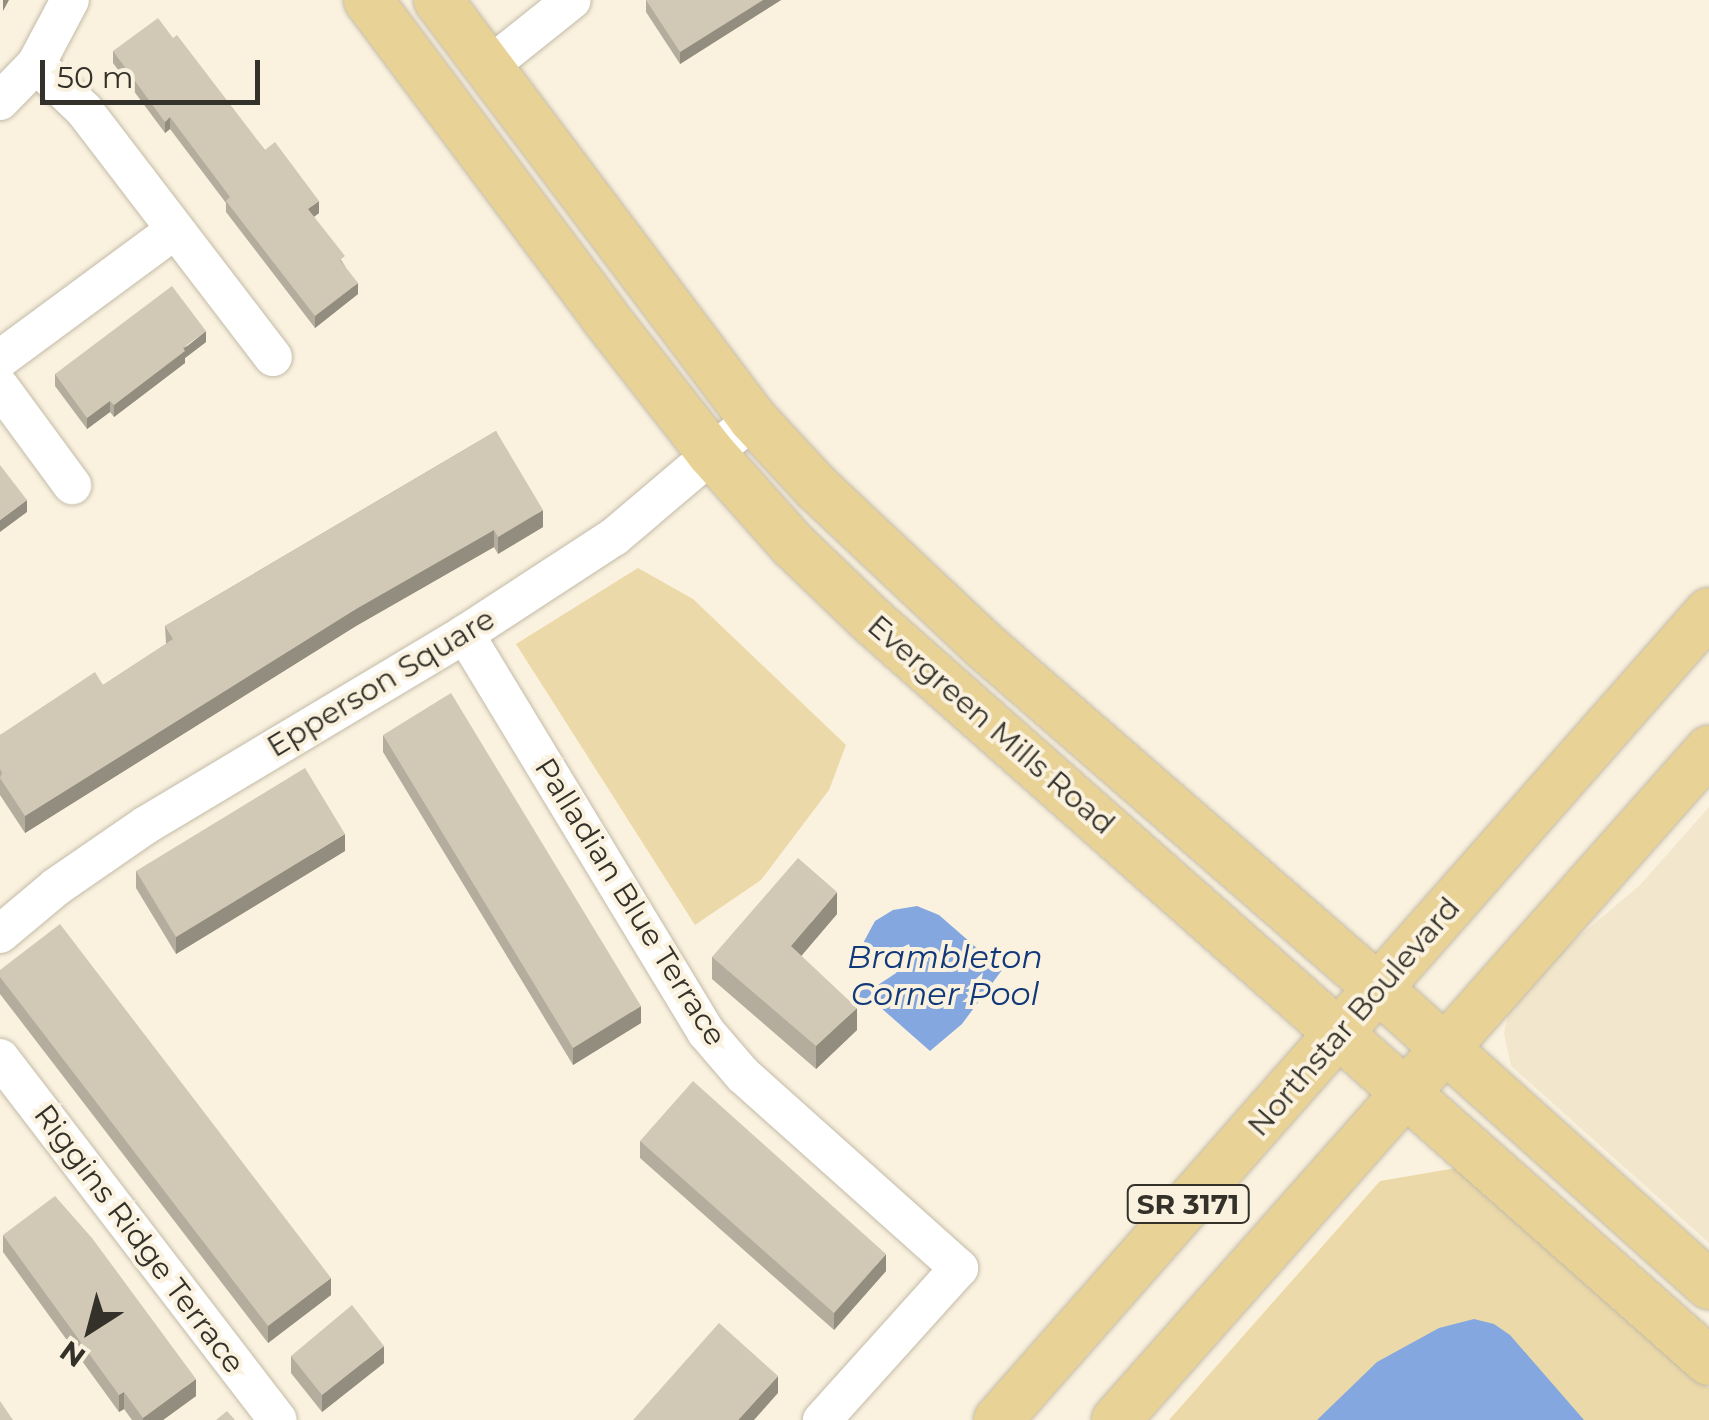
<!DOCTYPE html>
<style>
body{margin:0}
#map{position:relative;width:1709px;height:1420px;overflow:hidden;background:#faf2df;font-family:Montserrat,sans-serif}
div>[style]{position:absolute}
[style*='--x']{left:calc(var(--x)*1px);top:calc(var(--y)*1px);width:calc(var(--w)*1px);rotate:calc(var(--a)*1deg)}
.built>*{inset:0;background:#f2e7cd}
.green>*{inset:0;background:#ecd9a9}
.water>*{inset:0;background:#84a7e0}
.roads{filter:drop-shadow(0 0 2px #c3bba8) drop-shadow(0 0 2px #c3bba8)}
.minor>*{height:38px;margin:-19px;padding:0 19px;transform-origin:19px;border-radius:19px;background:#fff}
.major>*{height:48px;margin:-24px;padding:0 24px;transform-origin:24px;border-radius:24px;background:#e8d295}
.wall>*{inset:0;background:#b4ad9d}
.shaded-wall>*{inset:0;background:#928d7f}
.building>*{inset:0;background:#d1c9b6}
span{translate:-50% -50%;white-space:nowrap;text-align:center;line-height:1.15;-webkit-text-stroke:8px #faf2df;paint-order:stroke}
.shield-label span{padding:2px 8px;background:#faf2df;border:2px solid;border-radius:8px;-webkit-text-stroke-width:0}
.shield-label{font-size:28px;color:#34312a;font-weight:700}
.street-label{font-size:30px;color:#34312a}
.water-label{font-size:32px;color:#10387b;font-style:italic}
.north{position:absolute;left:40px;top:1280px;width:100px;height:100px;-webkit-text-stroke:8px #faf2df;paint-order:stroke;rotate:216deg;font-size:28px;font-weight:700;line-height:40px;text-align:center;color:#34312a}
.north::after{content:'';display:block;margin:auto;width:35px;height:45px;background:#34312a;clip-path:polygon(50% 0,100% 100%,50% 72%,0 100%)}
.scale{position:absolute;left:40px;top:60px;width:220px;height:45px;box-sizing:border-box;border:5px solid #34312a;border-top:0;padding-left:12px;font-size:30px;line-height:35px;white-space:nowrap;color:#34312a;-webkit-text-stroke:8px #faf2df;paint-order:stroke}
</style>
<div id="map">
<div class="built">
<i style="clip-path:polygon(1709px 807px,1709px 1243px,1511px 1066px,1504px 1033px,1511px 1001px,1537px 972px,1640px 885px)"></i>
</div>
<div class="green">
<i style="clip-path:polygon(638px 568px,693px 599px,846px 745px,829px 790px,761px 880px,695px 925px,516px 644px)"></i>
<i style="clip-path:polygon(1462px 1167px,1709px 1388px,1709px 1420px,1169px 1420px,1380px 1181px)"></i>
</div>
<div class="water">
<i style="clip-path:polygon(917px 906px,939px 915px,1002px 970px,962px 1024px,930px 1051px,872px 1000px,859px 997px,862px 985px,878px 985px,896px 973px,911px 950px,909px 944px,882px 957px,871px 971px,854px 960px,875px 921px,893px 910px)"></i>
<i style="clip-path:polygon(1474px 1319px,1494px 1324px,1510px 1335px,1584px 1420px,1317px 1420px,1377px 1362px,1439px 1328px)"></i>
</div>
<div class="roads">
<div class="minor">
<i style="--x:36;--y:64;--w:66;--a:43.8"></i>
<i style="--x:84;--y:110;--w:311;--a:52.6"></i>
<i style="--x:488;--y:67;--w:107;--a:-38.6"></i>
<i style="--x:0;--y:101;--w:52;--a:-45.8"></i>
<i style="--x:36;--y:64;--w:72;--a:-62"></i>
<i style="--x:0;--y:359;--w:217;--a:-36.4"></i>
<i style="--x:0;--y:387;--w:122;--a:53.7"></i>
<i style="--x:465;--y:634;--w:465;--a:58.8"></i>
<i style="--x:706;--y:1032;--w:57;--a:49.3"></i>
<i style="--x:743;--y:1075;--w:290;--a:41.8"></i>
<i style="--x:959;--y:1268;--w:205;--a:132"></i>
<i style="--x:0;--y:934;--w:73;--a:-40"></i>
<i style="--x:56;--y:887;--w:109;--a:-34.6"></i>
<i style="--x:146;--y:825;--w:372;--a:-30.9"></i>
<i style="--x:465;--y:634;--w:178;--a:-33.1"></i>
<i style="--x:614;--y:537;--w:182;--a:-40.3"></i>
<i style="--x:0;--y:1058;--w:456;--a:52.5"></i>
</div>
<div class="major">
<i style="--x:368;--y:0;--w:394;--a:53.2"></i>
<i style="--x:604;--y:316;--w:174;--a:52"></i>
<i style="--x:711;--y:453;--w:125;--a:48.3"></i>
<i style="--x:794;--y:546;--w:105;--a:43.8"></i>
<i style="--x:870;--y:619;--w:1120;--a:41.49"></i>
<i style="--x:438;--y:0;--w:524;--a:53.06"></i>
<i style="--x:753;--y:419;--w:94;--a:47.2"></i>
<i style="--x:817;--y:488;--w:233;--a:43.3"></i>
<i style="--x:987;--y:648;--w:518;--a:41.01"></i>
<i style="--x:1378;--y:988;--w:445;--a:41.9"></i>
<i style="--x:998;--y:1420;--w:1076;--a:-48.65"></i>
<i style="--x:1116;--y:1420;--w:895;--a:-48.49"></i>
</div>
</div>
<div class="wall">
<i style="clip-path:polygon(646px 0,781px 0,680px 64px,646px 12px)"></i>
<i style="clip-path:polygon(173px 38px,265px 150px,319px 213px,314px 217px,345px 266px,358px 294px,315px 328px,226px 212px,226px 203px,170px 129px,165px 133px,113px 63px,113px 51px)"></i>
<i style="clip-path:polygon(206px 342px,185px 358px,185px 363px,114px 417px,110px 412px,87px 429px,55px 386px,55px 374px)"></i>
<i style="clip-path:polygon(496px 431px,543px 527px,498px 554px,494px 547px,356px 626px,25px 833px,0 795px,0 735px,103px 685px,166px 644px,165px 626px)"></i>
<i style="clip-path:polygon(383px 735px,641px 1023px,573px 1065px,383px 752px)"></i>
<i style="clip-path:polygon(345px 851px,176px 954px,136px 888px,136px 871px)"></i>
<i style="clip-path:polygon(837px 914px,801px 956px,857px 1030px,816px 1069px,712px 979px,712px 957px)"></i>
<i style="clip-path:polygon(0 970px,331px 1295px,268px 1343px,0 994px)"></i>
<i style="clip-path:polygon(640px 1141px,886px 1271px,834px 1330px,640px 1158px)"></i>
<i style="clip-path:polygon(3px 1235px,196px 1396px,163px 1420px,132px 1420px,124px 1409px,119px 1412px,3px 1252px)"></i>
<i style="clip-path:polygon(291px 1356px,384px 1363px,322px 1412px,291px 1373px)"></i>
</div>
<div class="shaded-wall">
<i style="clip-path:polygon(3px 0,9px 0,3px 11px)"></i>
<i style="clip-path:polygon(763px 0,781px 0,680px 64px,680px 52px)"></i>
<i style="clip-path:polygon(170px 117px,170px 129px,165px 133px,165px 122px)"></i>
<i style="clip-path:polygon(319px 201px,319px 213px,308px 221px,308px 209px)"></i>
<i style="clip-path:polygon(358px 283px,358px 294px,315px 328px,315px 316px)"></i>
<i style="clip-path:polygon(206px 331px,206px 342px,185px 358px,185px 363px,114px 417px,114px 405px)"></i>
<i style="clip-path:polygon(110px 401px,110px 412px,87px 429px,87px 418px)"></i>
<i style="clip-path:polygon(27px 500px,27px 512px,0 532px,0 520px)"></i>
<i style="clip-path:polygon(543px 510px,543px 527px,498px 554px,498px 537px)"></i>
<i style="clip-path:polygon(494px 530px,494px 547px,356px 626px,25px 833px,25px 816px,356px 609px)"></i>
<i style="clip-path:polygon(345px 834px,345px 851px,176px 954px,176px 937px)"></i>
<i style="clip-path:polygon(837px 892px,837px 914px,791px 968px,791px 946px)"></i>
<i style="clip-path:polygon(641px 1006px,641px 1023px,573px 1065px,573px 1048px)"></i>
<i style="clip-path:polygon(857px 1008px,857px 1030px,816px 1069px,816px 1046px)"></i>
<i style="clip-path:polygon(886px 1254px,886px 1271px,834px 1330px,834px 1313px)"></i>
<i style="clip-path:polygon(331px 1278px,331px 1295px,268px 1343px,268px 1326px)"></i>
<i style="clip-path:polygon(384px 1346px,384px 1363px,322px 1412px,322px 1395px)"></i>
<i style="clip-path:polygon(778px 1376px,778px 1393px,754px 1420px,738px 1420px)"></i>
<i style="clip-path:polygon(196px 1379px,196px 1396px,163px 1420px,143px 1420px,143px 1418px)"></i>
<i style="clip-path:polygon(124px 1392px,124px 1409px,119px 1412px,119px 1395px)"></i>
</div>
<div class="building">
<i style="clip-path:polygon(646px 0,763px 0,680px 52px)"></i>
<i style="clip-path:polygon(158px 18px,173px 38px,177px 35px,265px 150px,275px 142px,319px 201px,308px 209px,345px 256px,340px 260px,358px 283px,315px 316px,226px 201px,230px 197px,170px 117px,165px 122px,113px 51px)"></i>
<i style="clip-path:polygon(172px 286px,206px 331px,183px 348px,185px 351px,114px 405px,110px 401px,87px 418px,55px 374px)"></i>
<i style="clip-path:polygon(496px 431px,543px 510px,498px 537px,494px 530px,356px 609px,25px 816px,0 778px,2px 773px,0 769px,0 735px,95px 672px,103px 685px,173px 639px,165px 626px)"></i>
<i style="clip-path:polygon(0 465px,27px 500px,0 520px)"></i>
<i style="clip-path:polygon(451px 693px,641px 1006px,573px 1048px,383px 735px)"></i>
<i style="clip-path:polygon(305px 768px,345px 834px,176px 937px,136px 871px)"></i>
<i style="clip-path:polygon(798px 858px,837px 892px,791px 946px,857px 1008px,816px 1046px,712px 957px)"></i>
<i style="clip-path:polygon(60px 924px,331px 1278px,268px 1326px,0 977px,0 970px)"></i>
<i style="clip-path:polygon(693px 1081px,886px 1254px,834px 1313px,640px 1141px)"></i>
<i style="clip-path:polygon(55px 1196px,92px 1238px,196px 1379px,143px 1418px,124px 1392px,119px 1395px,3px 1235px)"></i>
<i style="clip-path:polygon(352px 1305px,384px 1346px,322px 1395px,291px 1356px)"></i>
<i style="clip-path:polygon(719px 1323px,778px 1376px,738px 1420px,633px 1420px)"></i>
<i style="clip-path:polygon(0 1401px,13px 1420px,0 1420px)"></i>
<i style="clip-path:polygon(227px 1411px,235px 1420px,216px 1420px)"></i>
</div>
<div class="shield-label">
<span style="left:1188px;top:1204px">SR 3171</span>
</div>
<div class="street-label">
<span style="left:381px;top:683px;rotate:-31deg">Epperson Square</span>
<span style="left:991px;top:725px;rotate:41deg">Evergreen Mills Road</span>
<span style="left:630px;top:902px;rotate:58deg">Palladian Blue Terrace</span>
<span style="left:1354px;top:1017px;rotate:-49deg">Northstar Boulevard</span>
<span style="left:139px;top:1239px;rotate:53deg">Riggins Ridge Terrace</span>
</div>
<div class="water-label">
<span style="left:945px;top:976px">Brambleton<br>Corner Pool</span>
</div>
<div class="north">N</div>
<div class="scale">50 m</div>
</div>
